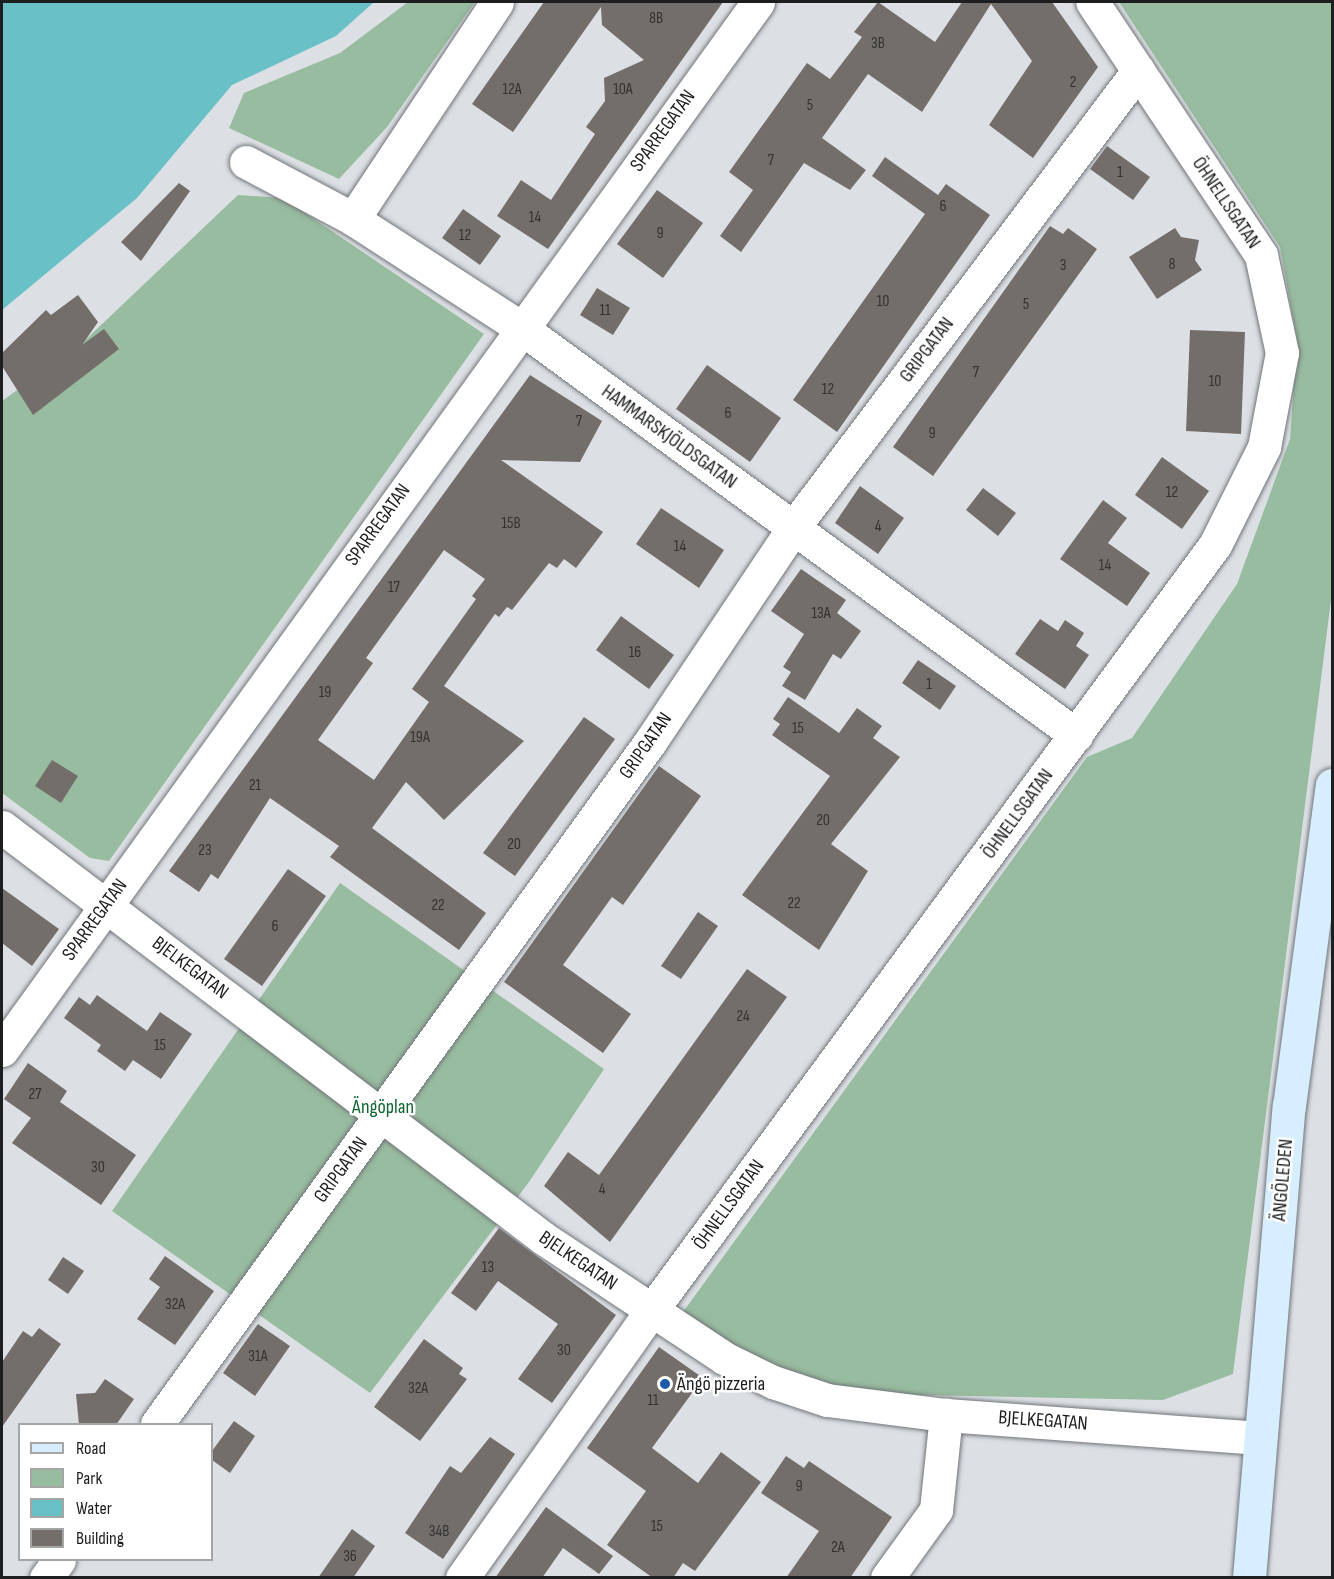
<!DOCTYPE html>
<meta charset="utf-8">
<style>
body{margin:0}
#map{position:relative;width:1334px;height:1579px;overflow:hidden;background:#dce0e5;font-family:"Sofia Sans Condensed",sans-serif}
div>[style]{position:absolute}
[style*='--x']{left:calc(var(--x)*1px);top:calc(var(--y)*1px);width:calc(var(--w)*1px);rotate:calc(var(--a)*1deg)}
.green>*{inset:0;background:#98bc9f}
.water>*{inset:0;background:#69c0c6}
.building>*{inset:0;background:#746e6b}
.roads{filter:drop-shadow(0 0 2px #72757a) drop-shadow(0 0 2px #72757a)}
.minor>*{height:33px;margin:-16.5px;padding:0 16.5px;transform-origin:16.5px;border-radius:16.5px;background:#fff}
.secondary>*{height:33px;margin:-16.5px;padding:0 16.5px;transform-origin:16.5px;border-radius:16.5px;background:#d6eefd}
.dots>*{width:16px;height:16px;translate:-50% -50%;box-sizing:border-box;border:3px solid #fff;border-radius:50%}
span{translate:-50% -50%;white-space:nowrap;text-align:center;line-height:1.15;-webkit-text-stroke:5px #fff;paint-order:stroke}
.number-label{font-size:16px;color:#323232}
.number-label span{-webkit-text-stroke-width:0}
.street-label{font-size:20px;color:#1c1e1f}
.park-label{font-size:20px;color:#0f6530}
.poi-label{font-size:20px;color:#1c1e1f}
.left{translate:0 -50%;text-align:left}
.frame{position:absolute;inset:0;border:3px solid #1c1e1f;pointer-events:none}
.legend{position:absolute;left:18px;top:1423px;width:195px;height:138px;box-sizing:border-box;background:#fff;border:2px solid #a4a5a5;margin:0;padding:8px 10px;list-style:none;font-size:18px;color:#1c1e1f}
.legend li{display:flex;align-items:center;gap:12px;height:30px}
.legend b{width:30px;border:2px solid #a4a5a5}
</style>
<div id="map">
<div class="green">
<i style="clip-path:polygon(408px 2px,475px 2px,387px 127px,339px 179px,229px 128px,244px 93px,340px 53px)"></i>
<i style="clip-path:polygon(1119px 2px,1332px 2px,1332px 592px,1233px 1374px,1163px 1400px,824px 1393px,680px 1316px,1087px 757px,1132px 738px,1237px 584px,1290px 439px,1297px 340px,1280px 247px)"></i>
<i style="clip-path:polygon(238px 195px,283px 198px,484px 334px,109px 861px,90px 858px,2px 793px,2px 401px,81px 344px)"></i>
<i style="clip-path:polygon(340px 883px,604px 1069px,529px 1182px,370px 1393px,112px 1211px)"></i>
</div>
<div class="water">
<i style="clip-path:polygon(2px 2px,374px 2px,336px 36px,232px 85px,137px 198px,2px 310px)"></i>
</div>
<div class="building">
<i style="clip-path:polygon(544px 2px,723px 2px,548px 249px,497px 216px,521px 180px,551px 200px,595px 134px,586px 127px,605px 101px,604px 78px,644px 60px,602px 25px,601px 7px,513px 132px,472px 104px)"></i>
<i style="clip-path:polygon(878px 2px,935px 42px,962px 2px,1052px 2px,1098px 67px,1033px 158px,989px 125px,1032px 61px,991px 4px,922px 112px,868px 74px,822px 138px,866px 170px,850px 190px,804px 163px,741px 252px,720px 236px,753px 190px,729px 172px,807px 63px,830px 79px,862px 37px,854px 32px)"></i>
<i style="clip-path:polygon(1107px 146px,1150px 177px,1133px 200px,1090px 169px)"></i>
<i style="clip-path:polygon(885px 157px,938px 195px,946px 184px,990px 215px,837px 432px,793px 400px,925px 214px,872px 176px)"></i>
<i style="clip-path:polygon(179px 183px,190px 191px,141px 261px,121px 242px)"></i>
<i style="clip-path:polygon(657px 190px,703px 223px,663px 278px,617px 244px)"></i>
<i style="clip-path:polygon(463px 209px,501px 236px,480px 265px,442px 238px)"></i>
<i style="clip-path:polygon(1050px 226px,1063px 234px,1068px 228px,1097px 249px,933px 476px,893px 447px)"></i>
<i style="clip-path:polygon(1175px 228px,1181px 237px,1199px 240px,1195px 260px,1202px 270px,1157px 299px,1129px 257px)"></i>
<i style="clip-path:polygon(597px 288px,630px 308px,613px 335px,580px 315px)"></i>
<i style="clip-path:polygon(78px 295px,98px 322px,82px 345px,104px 329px,119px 349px,33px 415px,2px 366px,2px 353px,46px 310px,51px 315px)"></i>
<i style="clip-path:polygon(1190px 330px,1245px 332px,1241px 434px,1186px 431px)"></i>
<i style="clip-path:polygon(707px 365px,781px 418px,750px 462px,676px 409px)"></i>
<i style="clip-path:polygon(evenodd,530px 375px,602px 421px,580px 462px,501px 460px,603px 532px,576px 568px,564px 559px,557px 568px,549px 563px,512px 610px,507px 607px,499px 617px,495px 614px,444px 686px,524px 741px,444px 820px,406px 782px,372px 828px,486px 913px,459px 950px,330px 857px,339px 846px,270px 798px,218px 879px,211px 874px,199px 892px,169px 871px,530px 375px,444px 550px,485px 579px,472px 596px,476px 599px,412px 689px,429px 702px,374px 780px,318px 740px,373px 663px,366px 658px,444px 550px)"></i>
<i style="clip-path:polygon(1162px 457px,1209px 491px,1182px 529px,1135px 495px)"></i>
<i style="clip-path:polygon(860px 486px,904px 518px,878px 554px,835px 523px)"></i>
<i style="clip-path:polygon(983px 488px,1016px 513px,998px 536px,966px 510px)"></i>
<i style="clip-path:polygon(1103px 500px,1127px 518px,1108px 543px,1150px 573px,1127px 606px,1060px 559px)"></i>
<i style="clip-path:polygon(661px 508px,724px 550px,699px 588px,636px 544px)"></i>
<i style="clip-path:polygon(801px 569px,846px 600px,837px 613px,861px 631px,841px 659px,833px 654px,805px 700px,782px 686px,791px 672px,783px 667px,804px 634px,771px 611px)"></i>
<i style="clip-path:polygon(621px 616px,674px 655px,649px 689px,596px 650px)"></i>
<i style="clip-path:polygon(1040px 619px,1058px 631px,1065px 620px,1084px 633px,1076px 646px,1089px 655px,1065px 689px,1015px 654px)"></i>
<i style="clip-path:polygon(918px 660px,956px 686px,940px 710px,902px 683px)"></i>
<i style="clip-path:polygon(788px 697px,839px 733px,857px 708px,882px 726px,873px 738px,900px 757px,831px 844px,868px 871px,819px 950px,742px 895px,830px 776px,772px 735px,780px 724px,773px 719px)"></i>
<i style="clip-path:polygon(584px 717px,615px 739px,515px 876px,483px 853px)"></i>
<i style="clip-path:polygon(52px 760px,78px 776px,61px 803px,35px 786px)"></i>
<i style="clip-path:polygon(659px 766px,701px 796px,623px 905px,612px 897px,563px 965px,631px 1014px,603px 1053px,504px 982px)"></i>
<i style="clip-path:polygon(288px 869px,326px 896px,262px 986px,224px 959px)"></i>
<i style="clip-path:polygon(2px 888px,59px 929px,32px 966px,2px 943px)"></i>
<i style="clip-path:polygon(698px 912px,718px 926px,681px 979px,661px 966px)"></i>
<i style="clip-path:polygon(747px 969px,787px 997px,610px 1242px,544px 1186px,568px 1152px,599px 1175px)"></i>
<i style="clip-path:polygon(97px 995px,147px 1031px,160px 1012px,192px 1034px,161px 1079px,133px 1060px,125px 1071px,97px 1051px,101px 1045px,64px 1018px,79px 997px,90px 1005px)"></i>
<i style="clip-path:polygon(28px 1063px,67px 1091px,60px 1102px,136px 1155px,101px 1205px,12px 1143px,31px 1118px,4px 1099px)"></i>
<i style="clip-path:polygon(499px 1228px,616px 1315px,552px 1403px,518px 1379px,558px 1324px,498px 1281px,476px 1311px,451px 1293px)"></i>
<i style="clip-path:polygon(165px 1256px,214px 1291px,175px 1345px,137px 1319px,160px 1287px,149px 1279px)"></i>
<i style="clip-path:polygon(63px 1257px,84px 1271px,68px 1294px,48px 1280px)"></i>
<i style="clip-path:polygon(258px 1324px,290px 1346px,255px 1396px,223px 1373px)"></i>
<i style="clip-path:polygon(39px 1328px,61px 1344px,2px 1427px,2px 1362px,23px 1331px,32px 1337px)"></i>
<i style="clip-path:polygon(424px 1339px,463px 1368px,459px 1374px,467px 1379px,420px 1441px,374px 1407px)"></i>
<i style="clip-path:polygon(659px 1347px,703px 1378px,652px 1448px,698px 1483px,721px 1452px,761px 1482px,695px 1571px,683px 1563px,673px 1578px,653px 1578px,607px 1545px,646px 1491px,587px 1448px)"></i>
<i style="clip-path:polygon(105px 1379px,134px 1399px,116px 1425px,79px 1425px,76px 1394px,95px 1393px)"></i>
<i style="clip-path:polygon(234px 1421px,255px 1436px,230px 1473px,212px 1460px,212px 1451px)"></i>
<i style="clip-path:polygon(490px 1437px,515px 1454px,443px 1559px,405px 1533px,450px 1466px,461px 1473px)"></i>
<i style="clip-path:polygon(786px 1456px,804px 1468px,809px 1461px,892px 1517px,850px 1578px,786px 1578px,819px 1531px,761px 1493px)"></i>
<i style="clip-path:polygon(546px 1507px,613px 1556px,599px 1574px,563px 1548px,542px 1578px,495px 1578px)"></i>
<i style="clip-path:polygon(352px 1529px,375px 1546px,353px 1578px,318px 1578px)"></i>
</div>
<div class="roads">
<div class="minor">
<i style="--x:246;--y:162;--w:121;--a:28"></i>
<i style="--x:353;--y:219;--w:199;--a:32.9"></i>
<i style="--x:520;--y:327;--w:690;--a:36.27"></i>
<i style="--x:353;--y:219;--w:260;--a:-56.4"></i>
<i style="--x:2;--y:827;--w:679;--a:37.22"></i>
<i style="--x:543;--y:1238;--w:217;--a:33.5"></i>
<i style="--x:724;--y:1358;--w:55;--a:26.1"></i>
<i style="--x:773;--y:1382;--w:57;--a:18.4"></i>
<i style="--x:827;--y:1400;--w:120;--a:7.2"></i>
<i style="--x:946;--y:1415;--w:315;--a:4.2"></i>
<i style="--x:2;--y:1050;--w:1292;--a:-54.19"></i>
<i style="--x:157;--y:1424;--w:842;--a:-54.14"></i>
<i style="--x:650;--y:742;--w:257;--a:-56.2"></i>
<i style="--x:793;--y:528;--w:573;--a:-52.95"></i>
<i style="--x:46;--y:1578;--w:22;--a:-54"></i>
<i style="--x:462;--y:1578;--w:327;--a:-54.7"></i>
<i style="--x:651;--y:1311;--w:951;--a:-53.64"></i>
<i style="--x:1215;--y:545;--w:110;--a:-63.4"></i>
<i style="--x:1264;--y:447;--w:96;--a:-79.2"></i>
<i style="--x:1282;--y:353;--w:100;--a:-102.1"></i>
<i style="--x:1261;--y:255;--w:304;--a:-123.7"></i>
<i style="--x:887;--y:1578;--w:84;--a:-54.2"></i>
<i style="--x:936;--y:1510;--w:96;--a:-84"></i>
</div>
<div class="secondary">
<i style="--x:1249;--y:1578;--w:474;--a:-85.2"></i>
<i style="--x:1289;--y:1106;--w:324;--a:-82.4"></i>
</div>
</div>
<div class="dots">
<i style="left:665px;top:1384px;background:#1b5bac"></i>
</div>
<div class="number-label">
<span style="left:656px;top:19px">8B</span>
<span style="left:878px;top:44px">3B</span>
<span style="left:1073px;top:83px">2</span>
<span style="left:512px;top:90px">12A</span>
<span style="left:623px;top:90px">10A</span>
<span style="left:810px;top:106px">5</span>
<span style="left:771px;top:161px">7</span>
<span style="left:1120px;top:173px">1</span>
<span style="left:943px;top:207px">6</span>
<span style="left:535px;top:218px">14</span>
<span style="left:660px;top:234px">9</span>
<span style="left:465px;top:236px">12</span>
<span style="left:1172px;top:265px">8</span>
<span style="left:1063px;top:266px">3</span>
<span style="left:883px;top:302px">10</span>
<span style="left:1026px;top:305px">5</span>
<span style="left:605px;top:311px">11</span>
<span style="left:976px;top:373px">7</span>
<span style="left:1215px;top:382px">10</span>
<span style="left:828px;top:390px">12</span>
<span style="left:728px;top:414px">6</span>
<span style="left:579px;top:422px">7</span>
<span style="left:932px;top:434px">9</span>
<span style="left:1172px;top:493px">12</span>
<span style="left:511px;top:524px">15B</span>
<span style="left:878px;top:527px">4</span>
<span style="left:680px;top:547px">14</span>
<span style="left:1105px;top:566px">14</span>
<span style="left:394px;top:588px">17</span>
<span style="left:821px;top:614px">13A</span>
<span style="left:635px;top:653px">16</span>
<span style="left:929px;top:685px">1</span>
<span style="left:325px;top:693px">19</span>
<span style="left:798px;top:729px">15</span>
<span style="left:420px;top:738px">19A</span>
<span style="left:255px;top:786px">21</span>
<span style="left:823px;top:821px">20</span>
<span style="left:514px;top:845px">20</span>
<span style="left:205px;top:851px">23</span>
<span style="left:794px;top:904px">22</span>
<span style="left:438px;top:906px">22</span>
<span style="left:275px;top:927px">6</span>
<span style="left:743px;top:1017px">24</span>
<span style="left:160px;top:1046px">15</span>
<span style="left:35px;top:1095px">27</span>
<span style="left:98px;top:1168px">30</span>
<span style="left:602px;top:1190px">4</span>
<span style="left:488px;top:1268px">13</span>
<span style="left:175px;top:1305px">32A</span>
<span style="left:564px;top:1351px">30</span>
<span style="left:258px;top:1357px">31A</span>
<span style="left:418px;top:1389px">32A</span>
<span style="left:653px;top:1401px">11</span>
<span style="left:799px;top:1487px">9</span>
<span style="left:657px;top:1527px">15</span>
<span style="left:439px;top:1532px">34B</span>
<span style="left:838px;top:1548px">2A</span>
<span style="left:350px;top:1557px">36</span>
</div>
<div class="street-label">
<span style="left:663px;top:131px;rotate:-54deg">SPARREGATAN</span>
<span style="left:1226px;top:203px;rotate:56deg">ÖHNELLSGATAN</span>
<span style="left:927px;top:350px;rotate:-53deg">GRIPGATAN</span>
<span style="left:669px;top:437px;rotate:36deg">HAMMARSKJÖLDSGATAN</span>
<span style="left:378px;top:525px;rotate:-54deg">SPARREGATAN</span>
<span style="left:646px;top:746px;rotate:-55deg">GRIPGATAN</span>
<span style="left:1018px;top:814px;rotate:-54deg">ÖHNELLSGATAN</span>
<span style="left:95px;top:920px;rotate:-54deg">SPARREGATAN</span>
<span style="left:190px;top:968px;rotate:37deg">BJELKEGATAN</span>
<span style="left:341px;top:1170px;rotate:-54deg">GRIPGATAN</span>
<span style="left:1283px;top:1180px;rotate:-85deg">ÄNGÖLEDEN</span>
<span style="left:729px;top:1205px;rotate:-54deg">ÖHNELLSGATAN</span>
<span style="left:578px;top:1261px;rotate:34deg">BJELKEGATAN</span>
<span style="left:1043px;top:1421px;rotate:4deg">BJELKEGATAN</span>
</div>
<div class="park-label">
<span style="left:383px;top:1107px">Ängöplan</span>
</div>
<div class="poi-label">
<span class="left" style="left:677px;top:1384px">Ängö pizzeria</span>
</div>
<div class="frame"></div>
<ul class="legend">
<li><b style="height:8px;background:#d6eefd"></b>Road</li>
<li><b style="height:16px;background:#98bc9f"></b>Park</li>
<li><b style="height:16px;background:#69c0c6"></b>Water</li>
<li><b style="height:16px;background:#746e6b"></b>Building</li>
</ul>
</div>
